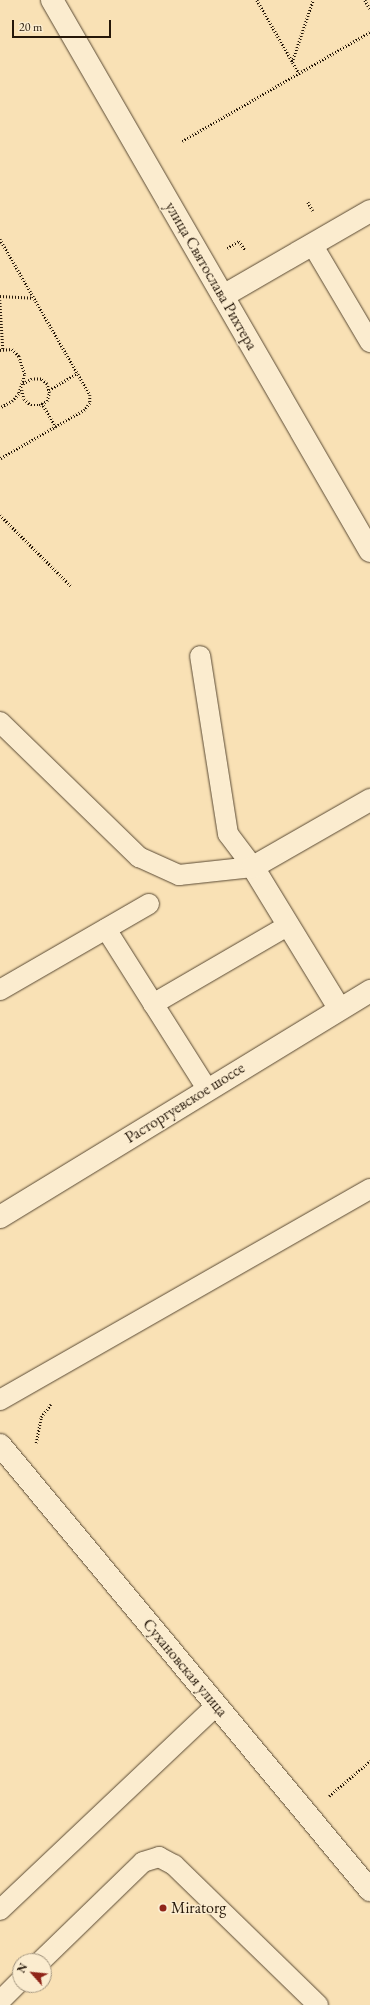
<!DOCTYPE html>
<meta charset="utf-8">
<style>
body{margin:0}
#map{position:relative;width:370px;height:2005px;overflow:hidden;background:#f9e1b5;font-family:"EB Garamond",serif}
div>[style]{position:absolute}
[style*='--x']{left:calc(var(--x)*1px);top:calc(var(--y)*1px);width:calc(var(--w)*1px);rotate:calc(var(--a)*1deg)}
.path>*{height:2.5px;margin-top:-1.25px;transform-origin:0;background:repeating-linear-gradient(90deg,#251709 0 1px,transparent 0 3px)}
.roads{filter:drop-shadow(0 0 1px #5a4a34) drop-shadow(0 0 1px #5a4a34)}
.lane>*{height:20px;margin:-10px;padding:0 10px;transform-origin:10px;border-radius:10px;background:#fbeccf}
.street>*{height:22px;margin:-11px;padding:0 11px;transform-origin:11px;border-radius:11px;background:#fbeccf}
.secondary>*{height:22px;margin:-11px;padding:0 11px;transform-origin:11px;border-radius:11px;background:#fbeccf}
.dots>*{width:11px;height:11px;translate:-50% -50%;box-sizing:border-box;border:2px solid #fbeccf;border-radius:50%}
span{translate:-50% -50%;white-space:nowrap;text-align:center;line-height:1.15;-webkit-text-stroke:3px #fbeccf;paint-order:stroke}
.street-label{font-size:16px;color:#251709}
.poi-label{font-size:16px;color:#251709}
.left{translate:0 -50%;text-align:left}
.north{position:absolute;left:12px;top:1953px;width:40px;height:40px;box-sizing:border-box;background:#fbeccf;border:1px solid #a59780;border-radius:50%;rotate:297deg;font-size:11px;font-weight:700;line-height:16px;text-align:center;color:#251709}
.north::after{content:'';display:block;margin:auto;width:14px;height:18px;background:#8f2418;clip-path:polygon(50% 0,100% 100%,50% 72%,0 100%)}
.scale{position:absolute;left:12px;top:20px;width:99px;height:18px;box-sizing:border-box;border:2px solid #251709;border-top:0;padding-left:5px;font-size:12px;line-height:14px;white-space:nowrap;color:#251709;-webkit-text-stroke:3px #fbeccf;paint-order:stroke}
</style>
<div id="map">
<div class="path">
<i style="--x:257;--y:0;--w:84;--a:60.1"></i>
<i style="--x:365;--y:0;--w:10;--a:61"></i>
<i style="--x:292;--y:62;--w:65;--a:-71.3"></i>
<i style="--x:182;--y:141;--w:217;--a:-30.1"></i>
<i style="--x:308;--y:202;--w:10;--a:61"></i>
<i style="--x:0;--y:239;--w:180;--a:60"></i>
<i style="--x:90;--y:395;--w:8;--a:90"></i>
<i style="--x:90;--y:403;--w:9;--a:126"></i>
<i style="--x:85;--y:410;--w:98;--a:150"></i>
<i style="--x:227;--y:248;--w:14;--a:-30"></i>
<i style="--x:239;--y:241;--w:11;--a:56"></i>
<i style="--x:0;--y:296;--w:33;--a:3"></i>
<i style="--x:0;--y:300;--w:49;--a:86.5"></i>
<i style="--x:0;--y:350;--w:12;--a:-5"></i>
<i style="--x:12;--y:349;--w:10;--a:45"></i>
<i style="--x:19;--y:356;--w:20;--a:72"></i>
<i style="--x:25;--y:375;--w:20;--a:108"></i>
<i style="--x:19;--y:394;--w:9;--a:131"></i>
<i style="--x:13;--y:401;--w:15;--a:152"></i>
<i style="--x:22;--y:390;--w:9;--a:77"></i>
<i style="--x:24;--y:399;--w:9;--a:41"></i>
<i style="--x:31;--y:405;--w:8;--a:0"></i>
<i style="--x:39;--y:405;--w:9;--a:-27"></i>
<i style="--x:47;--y:401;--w:8;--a:-76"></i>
<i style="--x:49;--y:393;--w:9;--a:-103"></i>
<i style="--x:47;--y:384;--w:8;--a:-140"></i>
<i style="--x:41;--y:379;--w:9;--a:180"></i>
<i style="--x:32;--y:379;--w:10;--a:151"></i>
<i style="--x:49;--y:390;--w:33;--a:-31"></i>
<i style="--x:42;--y:403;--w:28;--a:60"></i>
<i style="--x:0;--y:515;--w:100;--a:45"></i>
<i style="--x:36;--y:1443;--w:26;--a:-79"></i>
<i style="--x:41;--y:1417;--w:16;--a:-52"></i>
<i style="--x:329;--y:1796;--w:54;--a:-40.5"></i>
</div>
<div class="roads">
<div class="lane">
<i style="--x:312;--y:244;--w:114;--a:59.4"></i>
<i style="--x:0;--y:722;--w:194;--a:44.2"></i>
<i style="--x:139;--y:857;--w:44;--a:24.2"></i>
<i style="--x:179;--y:875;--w:74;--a:-6.2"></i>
<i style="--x:253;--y:867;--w:41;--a:-127.1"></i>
<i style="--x:228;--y:834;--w:180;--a:-98.9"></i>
<i style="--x:106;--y:929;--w:189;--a:57.7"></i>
<i style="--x:0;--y:990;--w:172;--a:-30"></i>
<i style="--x:153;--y:1004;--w:157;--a:-30.2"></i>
<i style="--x:0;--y:1400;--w:426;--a:-29.7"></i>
<i style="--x:0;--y:1910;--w:297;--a:-43.4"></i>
<i style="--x:41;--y:1961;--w:142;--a:-44.1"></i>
<i style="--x:143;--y:1862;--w:17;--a:-17"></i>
<i style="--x:159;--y:1857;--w:17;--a:28"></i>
<i style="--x:174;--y:1865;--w:201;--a:44.2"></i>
<i style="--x:0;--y:2001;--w:28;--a:-45"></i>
</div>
<div class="street">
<i style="--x:52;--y:0;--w:636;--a:60.01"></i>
<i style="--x:223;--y:296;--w:170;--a:-30"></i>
<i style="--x:339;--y:1008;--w:165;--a:-121.4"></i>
<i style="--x:253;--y:867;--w:135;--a:-29.8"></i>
</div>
<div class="secondary">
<i style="--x:0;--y:1217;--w:434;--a:-31.4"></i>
<i style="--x:0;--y:1445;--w:579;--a:50.26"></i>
</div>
</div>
<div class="dots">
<i style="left:163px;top:1908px;background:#8f2418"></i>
</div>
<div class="street-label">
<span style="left:211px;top:276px;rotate:60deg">улица Святослава Рихтера</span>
<span style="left:185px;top:1103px;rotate:-32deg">Расторгуевское шоссе</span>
<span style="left:185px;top:1668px;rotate:50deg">Сухановская улица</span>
</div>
<div class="poi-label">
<span class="left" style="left:171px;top:1908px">Miratorg</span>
</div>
<div class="north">N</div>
<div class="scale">20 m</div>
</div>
